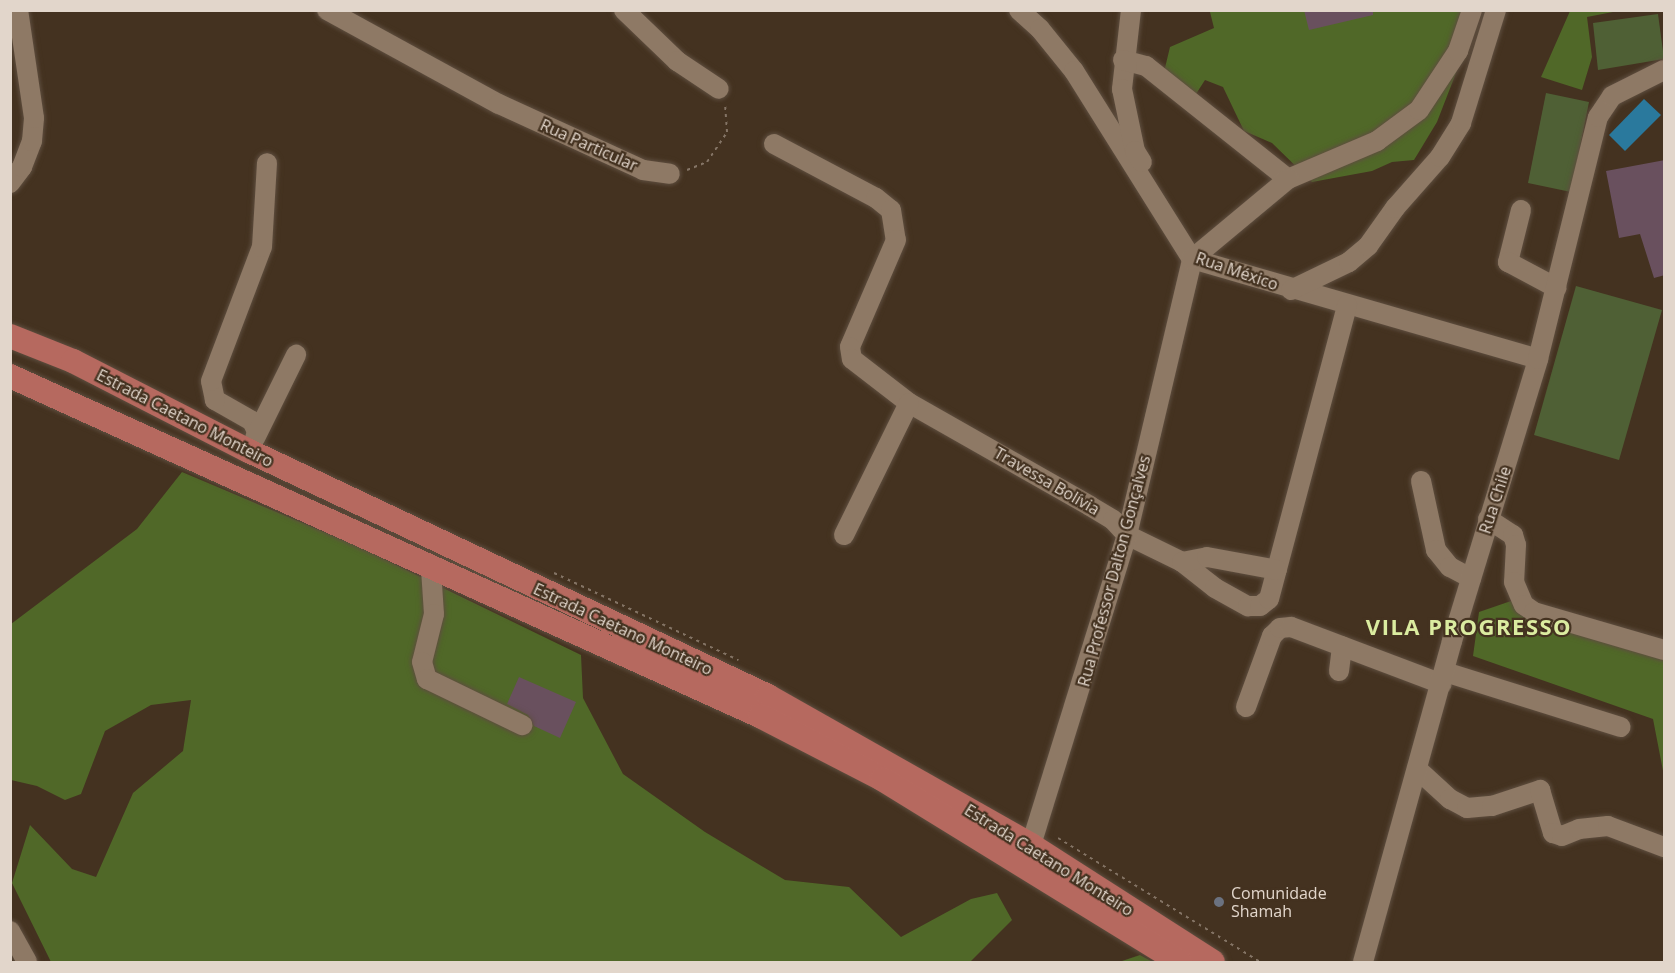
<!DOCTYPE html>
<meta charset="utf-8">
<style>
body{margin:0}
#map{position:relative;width:1675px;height:973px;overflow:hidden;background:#443220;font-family:"Open Sans",sans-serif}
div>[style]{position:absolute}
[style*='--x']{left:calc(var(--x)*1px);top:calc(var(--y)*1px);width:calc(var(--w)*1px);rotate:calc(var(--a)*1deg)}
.green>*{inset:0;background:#4f6035}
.forest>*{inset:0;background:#506828}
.water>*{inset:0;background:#2a799d}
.building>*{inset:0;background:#69505e}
.path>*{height:2px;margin-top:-1px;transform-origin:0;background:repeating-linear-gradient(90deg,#847465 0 3px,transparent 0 7.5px)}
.roads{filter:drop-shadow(0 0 2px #5e4e3f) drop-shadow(0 0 2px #5e4e3f)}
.minor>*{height:20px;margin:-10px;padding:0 10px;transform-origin:10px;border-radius:10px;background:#8e7965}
.major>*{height:24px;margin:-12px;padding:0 12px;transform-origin:12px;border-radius:12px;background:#b6695f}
.dots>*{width:16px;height:16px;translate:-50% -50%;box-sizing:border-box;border:3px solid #443220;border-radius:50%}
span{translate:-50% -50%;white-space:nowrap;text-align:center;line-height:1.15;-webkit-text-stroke:4.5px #443220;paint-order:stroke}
.street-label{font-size:16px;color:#e2d6cb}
.poi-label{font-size:16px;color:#e2d6cb}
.left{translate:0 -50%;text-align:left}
.district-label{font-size:22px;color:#dbeca0;font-weight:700;letter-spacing:1.5px}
.frame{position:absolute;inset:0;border:12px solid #e2d6cb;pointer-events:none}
</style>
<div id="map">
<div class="green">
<i style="clip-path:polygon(1658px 14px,1664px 59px,1598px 70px,1593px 23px)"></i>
<i style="clip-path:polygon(1546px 93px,1589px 102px,1571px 192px,1528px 183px)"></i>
<i style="clip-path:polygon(1576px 286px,1662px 310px,1619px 460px,1534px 435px)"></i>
</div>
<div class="forest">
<i style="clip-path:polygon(1205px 11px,1480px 11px,1437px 122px,1414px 160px,1392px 162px,1372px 171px,1312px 182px,1272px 143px,1244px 131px,1223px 87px,1205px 80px,1196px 94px,1164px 72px,1170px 47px,1214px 28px,1210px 12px)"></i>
<i style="clip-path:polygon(1570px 11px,1618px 11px,1587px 17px,1592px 57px,1582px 90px,1541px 77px)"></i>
<i style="clip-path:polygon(182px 472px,357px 546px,581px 655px,583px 698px,623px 774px,705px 832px,785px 880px,849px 887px,901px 937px,971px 899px,997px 893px,1012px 920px,970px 962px,51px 962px,12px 883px,30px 825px,72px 869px,96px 877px,133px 793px,183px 751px,191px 700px,151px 705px,105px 731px,81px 794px,65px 800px,37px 786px,11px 780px,11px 624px,137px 529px)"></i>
<i style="clip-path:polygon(1511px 601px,1560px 628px,1664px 652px,1664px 776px,1653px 719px,1473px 656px,1479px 612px)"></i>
<i style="clip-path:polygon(1140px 955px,1153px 962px,1119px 962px)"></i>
</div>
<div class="water">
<i style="clip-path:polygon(1644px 99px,1661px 115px,1625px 151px,1609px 135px)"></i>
</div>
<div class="building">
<i style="clip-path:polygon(1304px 10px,1373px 10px,1373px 15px,1309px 30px)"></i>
<i style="clip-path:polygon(1665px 160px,1665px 275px,1654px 278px,1640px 234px,1619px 238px,1606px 171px)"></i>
<i style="clip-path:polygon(519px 677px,576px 702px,560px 738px,534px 726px,528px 715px,507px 704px)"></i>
</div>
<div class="path">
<i style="--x:687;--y:170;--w:22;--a:-22"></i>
<i style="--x:707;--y:162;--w:36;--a:-56"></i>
<i style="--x:727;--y:132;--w:26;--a:-94"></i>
<i style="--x:554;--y:573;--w:204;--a:25.3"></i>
<i style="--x:1058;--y:838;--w:237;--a:31.5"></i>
</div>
<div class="roads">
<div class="minor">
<i style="--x:327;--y:10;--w:196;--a:28.7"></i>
<i style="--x:499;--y:104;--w:158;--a:24.6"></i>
<i style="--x:643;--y:170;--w:27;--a:8"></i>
<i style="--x:624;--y:10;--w:74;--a:43.9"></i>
<i style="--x:677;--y:61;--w:50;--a:33.7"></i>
<i style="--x:1019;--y:10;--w:28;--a:42"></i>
<i style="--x:1040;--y:29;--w:54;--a:51"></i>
<i style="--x:1074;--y:71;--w:222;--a:57.9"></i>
<i style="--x:1192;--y:259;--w:360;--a:16.1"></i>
<i style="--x:1131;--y:10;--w:80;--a:96.5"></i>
<i style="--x:1122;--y:89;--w:63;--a:78.2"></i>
<i style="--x:1135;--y:151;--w:13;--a:58"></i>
<i style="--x:1123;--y:60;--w:24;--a:15"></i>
<i style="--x:1146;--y:66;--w:181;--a:38.5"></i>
<i style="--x:1288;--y:179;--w:97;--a:-23.1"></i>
<i style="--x:1377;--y:141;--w:52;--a:-36.4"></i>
<i style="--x:1419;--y:110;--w:71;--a:-56.5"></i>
<i style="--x:1458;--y:51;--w:43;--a:-71.1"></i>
<i style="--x:774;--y:144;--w:115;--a:27.9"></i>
<i style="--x:876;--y:198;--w:19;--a:39"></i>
<i style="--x:891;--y:210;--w:30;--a:81"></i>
<i style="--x:896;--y:240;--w:116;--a:113.3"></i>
<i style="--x:850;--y:347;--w:12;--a:81"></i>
<i style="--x:852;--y:359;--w:72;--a:37.7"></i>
<i style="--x:909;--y:403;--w:208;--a:29.6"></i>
<i style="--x:1090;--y:506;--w:27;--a:31"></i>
<i style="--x:1113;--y:520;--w:21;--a:47"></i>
<i style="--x:1127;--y:535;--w:61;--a:26.1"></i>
<i style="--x:1182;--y:562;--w:42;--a:38.2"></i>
<i style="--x:1215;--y:588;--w:38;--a:29"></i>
<i style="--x:1248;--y:606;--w:12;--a:0"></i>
<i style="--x:1260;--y:606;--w:11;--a:-38"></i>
<i style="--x:1269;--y:599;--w:304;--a:-75.1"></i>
<i style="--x:10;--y:183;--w:20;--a:-53"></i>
<i style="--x:22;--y:167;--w:28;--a:-69"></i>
<i style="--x:32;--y:141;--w:23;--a:-85"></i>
<i style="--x:34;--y:118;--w:109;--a:-98.4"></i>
<i style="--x:1521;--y:210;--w:54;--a:104"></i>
<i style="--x:1508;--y:262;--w:55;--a:28"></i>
<i style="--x:1291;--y:290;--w:64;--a:-25.8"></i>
<i style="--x:1349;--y:262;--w:25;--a:-40"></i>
<i style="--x:1368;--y:246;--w:47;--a:-54.6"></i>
<i style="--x:1395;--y:208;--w:68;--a:-48.6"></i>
<i style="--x:1440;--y:157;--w:40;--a:-58"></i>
<i style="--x:1461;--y:123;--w:118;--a:-72.8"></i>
<i style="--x:257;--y:432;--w:12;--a:-114"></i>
<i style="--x:252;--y:421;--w:43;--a:-150.4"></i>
<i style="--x:215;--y:400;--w:19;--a:-102"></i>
<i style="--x:211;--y:381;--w:143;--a:-69.2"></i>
<i style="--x:262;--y:247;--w:84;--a:-86.6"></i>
<i style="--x:255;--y:438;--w:93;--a:-63.7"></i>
<i style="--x:1421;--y:481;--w:71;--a:77.7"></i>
<i style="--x:1436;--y:550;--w:22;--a:51"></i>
<i style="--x:1450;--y:567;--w:24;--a:28"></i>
<i style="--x:1488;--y:519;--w:30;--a:33"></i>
<i style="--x:1513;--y:535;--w:10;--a:73"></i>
<i style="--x:1516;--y:545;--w:37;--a:93"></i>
<i style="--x:1514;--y:582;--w:25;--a:67"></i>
<i style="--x:1524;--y:605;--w:12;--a:35"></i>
<i style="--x:1534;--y:612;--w:135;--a:16.3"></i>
<i style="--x:844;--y:535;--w:147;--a:-63.8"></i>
<i style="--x:1182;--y:562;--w:25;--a:-11"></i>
<i style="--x:1207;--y:557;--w:71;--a:10.5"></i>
<i style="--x:431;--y:569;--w:45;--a:86.2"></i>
<i style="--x:434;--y:614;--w:49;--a:104"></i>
<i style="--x:422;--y:662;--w:18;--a:74"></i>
<i style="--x:427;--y:679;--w:106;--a:25.8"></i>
<i style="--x:1339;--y:671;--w:25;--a:-83"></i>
<i style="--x:1445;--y:672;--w:184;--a:17.4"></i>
<i style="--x:1246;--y:707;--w:76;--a:-69.9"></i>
<i style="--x:1272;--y:636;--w:11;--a:-45"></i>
<i style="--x:1280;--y:628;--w:11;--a:-5"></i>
<i style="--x:1291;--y:627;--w:161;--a:20.7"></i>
<i style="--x:1417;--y:769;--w:45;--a:42.3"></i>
<i style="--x:1450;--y:799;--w:19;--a:28"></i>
<i style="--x:1467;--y:808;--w:25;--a:-5"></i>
<i style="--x:1492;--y:806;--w:51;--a:-18.4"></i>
<i style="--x:1540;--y:790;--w:45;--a:73.2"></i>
<i style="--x:1553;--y:833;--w:9;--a:18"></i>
<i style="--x:1562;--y:836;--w:18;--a:-22"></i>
<i style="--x:1579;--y:829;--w:29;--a:-6"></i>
<i style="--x:1608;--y:826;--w:60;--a:20.6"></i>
<i style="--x:1031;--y:845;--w:325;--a:-72.8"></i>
<i style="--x:1127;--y:535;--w:284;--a:-76.7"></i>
<i style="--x:1192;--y:259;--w:125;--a:-39.8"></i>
<i style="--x:10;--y:931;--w:35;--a:61"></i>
<i style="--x:1363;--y:962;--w:333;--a:-74.5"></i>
<i style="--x:1452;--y:641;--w:295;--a:-73"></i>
<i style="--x:1538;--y:359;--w:249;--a:-76.1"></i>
<i style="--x:1598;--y:117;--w:25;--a:-56"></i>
<i style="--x:1612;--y:96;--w:58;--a:-26.6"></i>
</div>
<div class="major">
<i style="--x:10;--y:336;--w:68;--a:21.6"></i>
<i style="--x:73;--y:361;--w:198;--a:27.1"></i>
<i style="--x:249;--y:451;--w:574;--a:25.27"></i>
<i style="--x:768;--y:696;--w:302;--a:29.5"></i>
<i style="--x:1031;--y:845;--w:216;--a:32.7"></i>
<i style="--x:10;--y:376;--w:823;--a:24.39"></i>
<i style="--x:760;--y:716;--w:137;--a:27.3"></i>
<i style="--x:882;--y:779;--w:350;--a:31.6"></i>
</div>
</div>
<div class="dots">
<i style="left:1219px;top:902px;background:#6b7280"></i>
</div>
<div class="street-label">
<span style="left:589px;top:145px;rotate:24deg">Rua Particular</span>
<span style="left:1237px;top:271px;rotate:19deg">Rua México</span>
<span style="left:185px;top:418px;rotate:27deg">Estrada Caetano Monteiro</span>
<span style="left:1047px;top:481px;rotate:30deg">Travessa Bolívia</span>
<span style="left:1495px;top:500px;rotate:-72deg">Rua Chile</span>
<span style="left:1114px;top:571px;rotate:-75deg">Rua Professor Dalton Gonçalves</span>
<span style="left:623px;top:629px;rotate:25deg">Estrada Caetano Monteiro</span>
<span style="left:1049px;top:860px;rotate:32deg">Estrada Caetano Monteiro</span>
</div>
<div class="poi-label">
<span class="left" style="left:1231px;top:902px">Comunidade<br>Shamah</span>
</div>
<div class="district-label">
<span style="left:1469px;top:627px">VILA PROGRESSO</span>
</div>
<div class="frame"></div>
</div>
